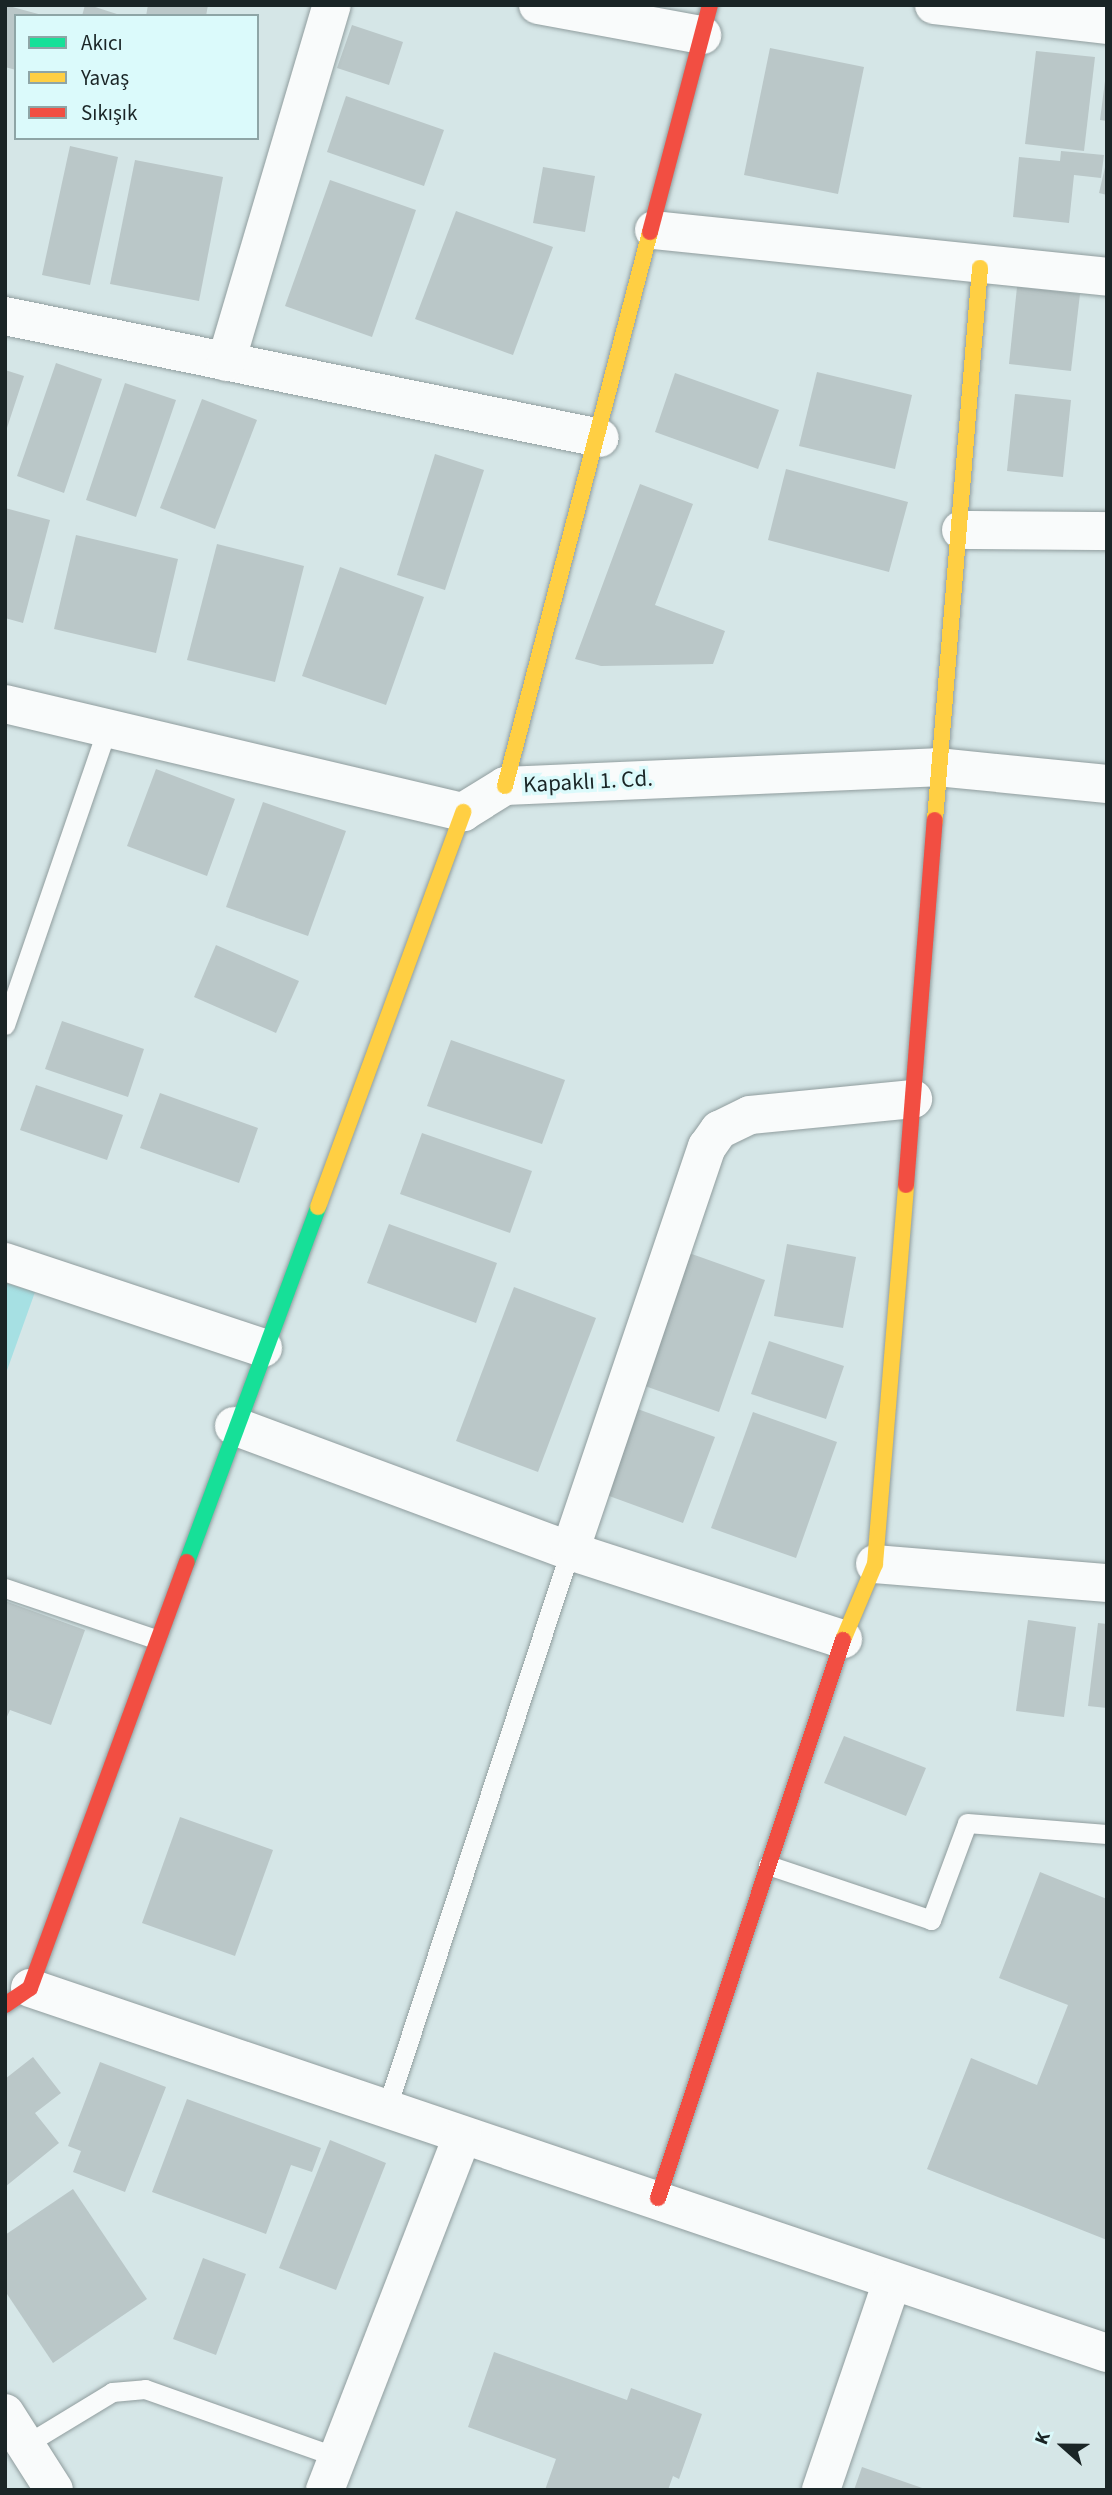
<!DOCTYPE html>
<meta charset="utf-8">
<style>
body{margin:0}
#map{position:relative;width:1112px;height:2495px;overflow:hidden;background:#d5e6e7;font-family:"Source Sans 3",sans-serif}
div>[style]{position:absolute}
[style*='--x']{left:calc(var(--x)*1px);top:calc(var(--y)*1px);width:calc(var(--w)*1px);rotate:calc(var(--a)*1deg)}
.green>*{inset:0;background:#a6e0e3}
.building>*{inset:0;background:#bac7c8}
.roads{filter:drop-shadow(0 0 2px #909d9e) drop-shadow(0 0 2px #909d9e)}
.lane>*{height:19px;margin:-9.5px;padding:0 9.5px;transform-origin:9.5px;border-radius:9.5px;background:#f9fbfb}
.street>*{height:38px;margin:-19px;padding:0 19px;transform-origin:19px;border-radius:19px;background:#f9fbfb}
.fast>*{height:16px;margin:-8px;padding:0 8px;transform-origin:8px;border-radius:8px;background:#16e098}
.slow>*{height:16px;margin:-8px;padding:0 8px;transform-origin:8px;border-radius:8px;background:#ffcf43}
.jam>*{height:16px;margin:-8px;padding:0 8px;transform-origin:8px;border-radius:8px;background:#f24e42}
span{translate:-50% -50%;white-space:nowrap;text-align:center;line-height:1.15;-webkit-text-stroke:7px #dbfafb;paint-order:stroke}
.street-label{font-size:23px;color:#1a2526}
.frame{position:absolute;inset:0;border:7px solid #1a2526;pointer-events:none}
.legend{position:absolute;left:14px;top:14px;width:245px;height:126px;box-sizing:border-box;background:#dbfafb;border:2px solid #8ea5a6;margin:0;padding:9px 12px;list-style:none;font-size:21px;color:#1a2526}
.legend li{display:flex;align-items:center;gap:14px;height:35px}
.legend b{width:35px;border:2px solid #8ea5a6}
.north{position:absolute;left:1028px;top:2411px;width:70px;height:70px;-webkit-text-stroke:5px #dbfafb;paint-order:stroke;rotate:291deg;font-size:19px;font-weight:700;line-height:28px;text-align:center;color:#1a2526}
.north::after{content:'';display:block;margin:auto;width:24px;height:32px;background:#1a2526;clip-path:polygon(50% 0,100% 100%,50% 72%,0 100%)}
</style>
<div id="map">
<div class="green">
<i style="clip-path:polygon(5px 1283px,35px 1292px,5px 1376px)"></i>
</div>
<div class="building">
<i style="clip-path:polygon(5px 5px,42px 15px,16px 16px,16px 70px,5px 67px)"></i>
<i style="clip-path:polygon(85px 5px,89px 5px,123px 16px,82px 16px)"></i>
<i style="clip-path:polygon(148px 5px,208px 5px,206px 16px,146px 16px)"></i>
<i style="clip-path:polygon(352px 25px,403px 42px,389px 85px,337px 68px)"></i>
<i style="clip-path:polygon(770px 48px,864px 67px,838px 194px,744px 175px)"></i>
<i style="clip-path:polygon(1036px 51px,1095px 57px,1084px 151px,1025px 144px)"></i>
<i style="clip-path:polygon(1105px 81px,1107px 81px,1107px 121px,1100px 120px)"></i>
<i style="clip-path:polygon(346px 96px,444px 130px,424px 186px,327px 152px)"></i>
<i style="clip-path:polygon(70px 146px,118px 157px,90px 285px,42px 275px)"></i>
<i style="clip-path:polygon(1061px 151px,1104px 155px,1101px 178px,1074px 175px,1069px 223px,1013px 217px,1019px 157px,1060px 161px)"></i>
<i style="clip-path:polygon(135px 160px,223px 177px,199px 301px,110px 284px)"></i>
<i style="clip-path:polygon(1106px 163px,1107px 163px,1107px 195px,1099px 193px)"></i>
<i style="clip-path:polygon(543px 167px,595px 176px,585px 232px,533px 223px)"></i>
<i style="clip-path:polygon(330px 180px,416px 210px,372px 337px,285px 306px)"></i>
<i style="clip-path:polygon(456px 211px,553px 247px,513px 355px,415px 319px)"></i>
<i style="clip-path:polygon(1017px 287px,1080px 294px,1071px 371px,1009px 364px)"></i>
<i style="clip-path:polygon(56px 363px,102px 379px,64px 493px,17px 476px)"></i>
<i style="clip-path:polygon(5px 370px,24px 376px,6px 431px,5px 431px)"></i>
<i style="clip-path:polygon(817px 372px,912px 395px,895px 469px,799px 446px)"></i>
<i style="clip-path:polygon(675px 373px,779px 410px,758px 469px,655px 432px)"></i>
<i style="clip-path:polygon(125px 383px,176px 400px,136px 517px,86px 500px)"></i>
<i style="clip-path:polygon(1015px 394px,1071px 400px,1063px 477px,1007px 471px)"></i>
<i style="clip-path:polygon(202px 399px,257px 420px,215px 529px,160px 508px)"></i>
<i style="clip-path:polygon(435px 454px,484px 470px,445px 590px,397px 575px)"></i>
<i style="clip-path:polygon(786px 469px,908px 502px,889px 572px,768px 540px)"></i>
<i style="clip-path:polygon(640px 484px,693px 504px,655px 605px,725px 631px,713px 664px,601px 666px,575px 659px)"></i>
<i style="clip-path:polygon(5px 508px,50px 520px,23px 623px,5px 618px)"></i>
<i style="clip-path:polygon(76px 535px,178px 559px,156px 653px,54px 629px)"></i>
<i style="clip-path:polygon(217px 544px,304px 566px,275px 682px,187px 660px)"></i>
<i style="clip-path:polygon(340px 567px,424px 597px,386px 705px,302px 676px)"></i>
<i style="clip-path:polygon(156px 769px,235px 799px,207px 876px,127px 846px)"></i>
<i style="clip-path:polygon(263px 802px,346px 831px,308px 936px,226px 907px)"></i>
<i style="clip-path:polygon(216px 945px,299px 981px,276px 1033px,194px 997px)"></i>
<i style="clip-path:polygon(62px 1021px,144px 1049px,128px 1097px,45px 1069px)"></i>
<i style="clip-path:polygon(451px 1040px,565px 1080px,542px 1144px,427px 1106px)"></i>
<i style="clip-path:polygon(36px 1085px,123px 1115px,107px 1160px,20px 1130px)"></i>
<i style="clip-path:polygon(160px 1093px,258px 1128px,239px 1183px,140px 1148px)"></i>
<i style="clip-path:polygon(422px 1133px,532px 1171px,510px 1233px,400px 1194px)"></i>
<i style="clip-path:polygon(389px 1224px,497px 1263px,476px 1323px,367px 1283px)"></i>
<i style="clip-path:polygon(787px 1244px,856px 1257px,843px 1328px,774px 1316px)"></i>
<i style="clip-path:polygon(689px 1253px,765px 1280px,719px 1412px,642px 1385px)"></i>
<i style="clip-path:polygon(514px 1287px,596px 1318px,538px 1472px,456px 1441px)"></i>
<i style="clip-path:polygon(769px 1341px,844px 1366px,826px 1419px,751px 1394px)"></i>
<i style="clip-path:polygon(632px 1407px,715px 1437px,683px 1523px,601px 1493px)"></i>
<i style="clip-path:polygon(753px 1412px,837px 1442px,796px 1558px,711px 1528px)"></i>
<i style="clip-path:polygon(5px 1601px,85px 1630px,51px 1725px,10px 1710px,5px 1721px)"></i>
<i style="clip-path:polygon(1028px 1620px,1076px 1627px,1064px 1717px,1016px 1711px)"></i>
<i style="clip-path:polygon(1098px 1623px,1107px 1624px,1107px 1708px,1088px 1706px)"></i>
<i style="clip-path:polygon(844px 1736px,926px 1768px,906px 1816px,824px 1783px)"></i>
<i style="clip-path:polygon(180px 1817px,273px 1850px,235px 1956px,142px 1923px)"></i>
<i style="clip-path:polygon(1040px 1872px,1107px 1899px,1107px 2240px,927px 2169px,971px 2058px,1037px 2085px,1068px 2005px,999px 1978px)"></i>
<i style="clip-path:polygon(33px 2057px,61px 2093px,35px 2113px,59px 2143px,5px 2187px,5px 2079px)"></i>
<i style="clip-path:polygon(100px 2062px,166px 2087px,125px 2192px,73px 2172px,81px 2151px,68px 2146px)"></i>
<i style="clip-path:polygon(187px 2099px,321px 2148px,312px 2172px,291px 2165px,266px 2234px,152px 2192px)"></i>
<i style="clip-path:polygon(330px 2140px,386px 2163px,336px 2290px,279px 2268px)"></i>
<i style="clip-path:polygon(73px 2189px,147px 2299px,53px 2363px,5px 2291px,5px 2235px)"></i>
<i style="clip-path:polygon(203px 2258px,246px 2274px,216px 2355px,173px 2339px)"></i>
<i style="clip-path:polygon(494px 2352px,627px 2400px,631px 2388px,702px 2414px,679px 2479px,673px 2476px,668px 2490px,545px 2490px,556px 2459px,468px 2427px)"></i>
<i style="clip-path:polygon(862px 2467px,925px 2489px,925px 2490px,854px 2490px)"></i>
</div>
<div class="roads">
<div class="lane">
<i style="--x:5;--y:1025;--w:313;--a:-71"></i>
<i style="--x:5;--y:1588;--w:159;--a:18.7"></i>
<i style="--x:768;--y:1865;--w:172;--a:18.6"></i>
<i style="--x:931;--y:1920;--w:103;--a:-69.6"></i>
<i style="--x:967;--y:1823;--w:140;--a:4.5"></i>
<i style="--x:386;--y:2110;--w:589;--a:-71.78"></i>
<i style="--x:25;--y:2445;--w:102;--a:-31.3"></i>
<i style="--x:112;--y:2392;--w:33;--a:-5"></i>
<i style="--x:145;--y:2389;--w:204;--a:19.5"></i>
</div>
<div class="street">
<i style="--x:538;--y:5;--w:167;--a:10.4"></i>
<i style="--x:934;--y:5;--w:174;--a:6.6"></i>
<i style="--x:654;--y:230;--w:455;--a:5.9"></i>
<i style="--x:5;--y:316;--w:607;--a:11.59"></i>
<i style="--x:226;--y:362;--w:372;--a:-73.5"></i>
<i style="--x:961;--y:530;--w:146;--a:0.4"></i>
<i style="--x:5;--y:704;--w:471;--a:13.3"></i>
<i style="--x:463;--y:812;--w:49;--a:-31.8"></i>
<i style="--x:505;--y:786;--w:432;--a:-2.5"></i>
<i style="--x:937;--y:767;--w:171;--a:5.7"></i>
<i style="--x:5;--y:1262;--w:272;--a:18.4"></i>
<i style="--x:234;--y:1426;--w:358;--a:20.4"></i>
<i style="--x:570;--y:1551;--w:287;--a:17.9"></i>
<i style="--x:570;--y:1551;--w:427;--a:-71.3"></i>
<i style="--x:707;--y:1147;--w:21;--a:-55"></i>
<i style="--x:719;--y:1130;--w:34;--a:-26"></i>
<i style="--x:750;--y:1115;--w:164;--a:-5.6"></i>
<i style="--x:875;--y:1564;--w:233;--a:4.7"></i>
<i style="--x:30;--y:1988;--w:1137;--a:18.72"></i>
<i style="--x:5;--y:2413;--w:91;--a:57.5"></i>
<i style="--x:325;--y:2490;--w:380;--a:-68.8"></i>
<i style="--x:821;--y:2490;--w:220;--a:-71.2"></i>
</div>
<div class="fast">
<i style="--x:187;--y:1562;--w:378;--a:-69.7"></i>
</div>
<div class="slow">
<i style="--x:505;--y:786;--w:573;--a:-75.33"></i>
<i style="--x:935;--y:820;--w:554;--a:-85.34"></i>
<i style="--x:318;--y:1207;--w:421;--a:-69.8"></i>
<i style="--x:843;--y:1640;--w:82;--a:-67.2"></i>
<i style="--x:875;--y:1564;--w:380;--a:-85.3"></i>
</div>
<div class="jam">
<i style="--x:650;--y:232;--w:235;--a:-75.2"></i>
<i style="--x:906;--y:1185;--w:366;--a:-85.5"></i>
<i style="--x:5;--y:2005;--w:30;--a:-34"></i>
<i style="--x:30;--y:1988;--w:454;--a:-69.8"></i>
<i style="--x:658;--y:2198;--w:588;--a:-71.66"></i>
</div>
</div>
<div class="street-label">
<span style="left:588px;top:782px;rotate:-3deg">Kapaklı 1. Cd.</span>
</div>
<div class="frame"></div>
<ul class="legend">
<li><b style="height:9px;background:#16e098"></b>Akıcı</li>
<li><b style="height:9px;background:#ffcf43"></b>Yavaş</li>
<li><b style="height:9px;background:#f24e42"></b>Sıkışık</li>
</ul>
<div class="north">K</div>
</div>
